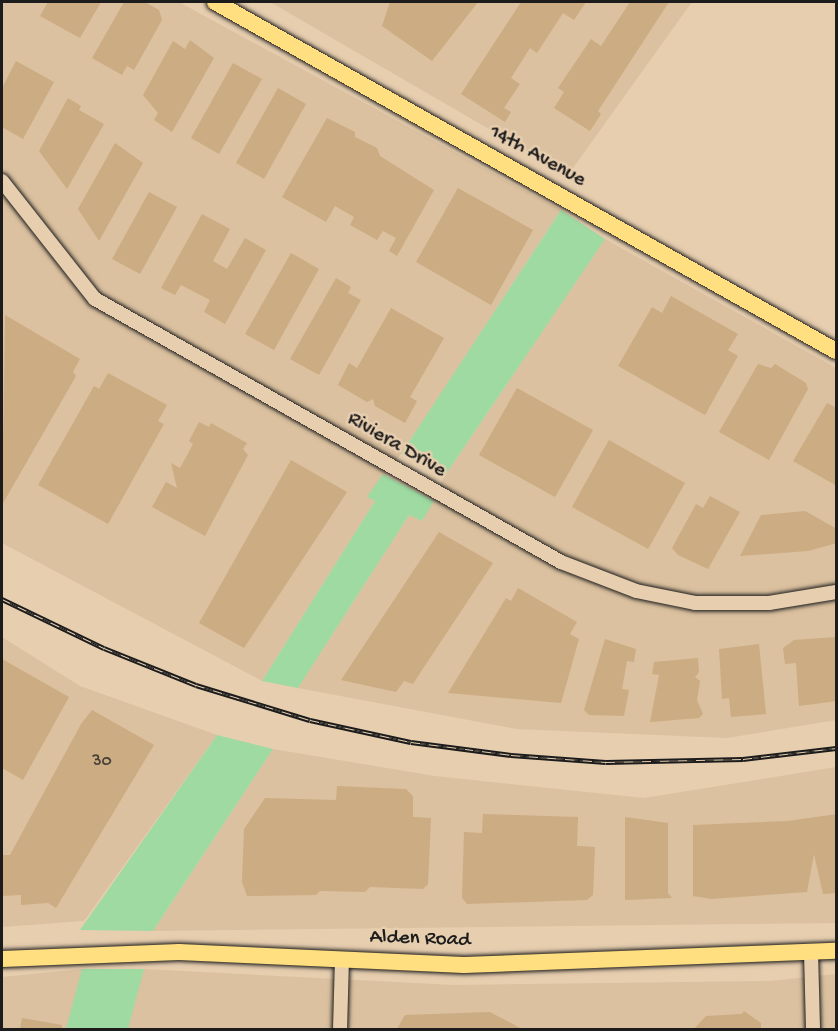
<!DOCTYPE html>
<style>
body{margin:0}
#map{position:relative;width:838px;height:1031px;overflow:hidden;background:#e7ceaf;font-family:"Gochi Hand",sans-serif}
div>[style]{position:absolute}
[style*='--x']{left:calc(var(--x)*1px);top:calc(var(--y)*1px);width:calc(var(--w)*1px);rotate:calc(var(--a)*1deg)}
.built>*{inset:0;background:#dbc19f}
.green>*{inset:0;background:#9edaa1}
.building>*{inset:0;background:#ccac82}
.roads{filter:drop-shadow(0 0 2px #1c1c1c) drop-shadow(0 0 2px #1c1c1c)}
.minor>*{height:14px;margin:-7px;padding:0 7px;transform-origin:7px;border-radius:7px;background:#e7ceaf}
.major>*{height:16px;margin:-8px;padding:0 8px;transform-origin:8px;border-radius:8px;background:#ffdf80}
.rail>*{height:5px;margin-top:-2.5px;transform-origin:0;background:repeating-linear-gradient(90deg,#e7ceaf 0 9px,#1c1c1c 0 18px);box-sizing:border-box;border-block:2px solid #1c1c1c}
span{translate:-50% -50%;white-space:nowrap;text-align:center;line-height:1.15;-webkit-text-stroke:5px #e7ceaf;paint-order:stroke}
.number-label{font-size:18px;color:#484036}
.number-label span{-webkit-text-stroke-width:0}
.street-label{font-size:21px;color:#1c1c1c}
.frame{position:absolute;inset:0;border:3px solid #1c1c1c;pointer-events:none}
</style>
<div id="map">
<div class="built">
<i style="clip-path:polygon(2px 2px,179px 2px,561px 210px,401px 454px,368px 497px,375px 501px,262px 681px,2px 543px)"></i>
<i style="clip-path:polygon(270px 2px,692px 2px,568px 175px)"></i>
<i style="clip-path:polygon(605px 239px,836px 368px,836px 720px,727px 738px,516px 729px,298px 688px,409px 515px,422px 521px,444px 477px)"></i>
<i style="clip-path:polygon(2px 637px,80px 686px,217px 735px,84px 921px,2px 927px)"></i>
<i style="clip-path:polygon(273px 749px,435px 776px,644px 798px,836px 767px,836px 923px,153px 931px)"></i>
<i style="clip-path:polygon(82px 969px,144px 969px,454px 985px,770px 981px,836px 974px,836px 1029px,2px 1030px,2px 977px)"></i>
</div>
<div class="green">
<i style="clip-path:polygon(561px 210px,605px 239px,444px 477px,401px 454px)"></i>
<i style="clip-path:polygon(383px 474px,434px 501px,422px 521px,409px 515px,298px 688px,262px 681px,375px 501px,367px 497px)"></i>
<i style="clip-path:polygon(217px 735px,273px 749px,153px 931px,80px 930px)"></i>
<i style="clip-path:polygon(82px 969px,144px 969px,128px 1029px,66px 1029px)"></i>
</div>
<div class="building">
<i style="clip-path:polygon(48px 2px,101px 2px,80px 38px,40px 16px)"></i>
<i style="clip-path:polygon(124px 2px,145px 2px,159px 10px,162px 20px,134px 70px,127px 66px,122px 75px,92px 58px)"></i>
<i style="clip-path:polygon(390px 2px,478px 2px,432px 61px,382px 26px)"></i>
<i style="clip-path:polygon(521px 2px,586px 2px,574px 20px,563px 13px,537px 53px,530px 48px,511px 78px,520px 84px,504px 108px,511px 112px,505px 122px,461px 94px)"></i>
<i style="clip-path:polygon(630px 2px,669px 2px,598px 111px,601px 114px,590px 131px,554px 108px,564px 92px,558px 88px,591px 39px,601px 46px)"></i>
<i style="clip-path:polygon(190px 40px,214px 58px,172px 132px,154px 120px,158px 113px,143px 95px,173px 41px,185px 49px)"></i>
<i style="clip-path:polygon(16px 61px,54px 82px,23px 139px,2px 127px,2px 88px)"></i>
<i style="clip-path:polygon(233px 63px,262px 79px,219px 154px,191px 138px)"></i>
<i style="clip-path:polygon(278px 88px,306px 104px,264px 179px,236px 163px)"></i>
<i style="clip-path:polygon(68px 98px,81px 106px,79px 110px,104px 124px,67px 189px,39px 151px)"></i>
<i style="clip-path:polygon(327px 118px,355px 132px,355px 137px,377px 148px,380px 156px,434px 190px,397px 256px,389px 251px,396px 238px,383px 231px,377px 240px,350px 225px,354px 217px,335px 206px,326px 222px,282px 197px)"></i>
<i style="clip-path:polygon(115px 143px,143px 163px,99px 241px,78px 209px)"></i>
<i style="clip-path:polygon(458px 188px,533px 230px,491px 305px,416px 262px)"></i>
<i style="clip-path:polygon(149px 192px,177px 207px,140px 274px,112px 259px)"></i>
<i style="clip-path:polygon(202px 214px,230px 229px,213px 261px,227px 269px,245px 238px,266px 250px,225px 324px,204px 312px,210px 300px,181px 285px,175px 295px,161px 288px)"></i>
<i style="clip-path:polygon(291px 253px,319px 269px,274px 350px,245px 334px)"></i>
<i style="clip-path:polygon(336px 278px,351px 287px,348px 293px,361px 300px,319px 375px,290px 359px)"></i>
<i style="clip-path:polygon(671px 296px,738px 334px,728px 350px,738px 356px,705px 415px,618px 366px,652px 307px,662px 313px)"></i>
<i style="clip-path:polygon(391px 308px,444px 338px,410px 397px,417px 401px,405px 423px,375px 406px,373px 399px,367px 402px,338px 385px,349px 363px,357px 368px)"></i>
<i style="clip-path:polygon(5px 315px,80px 359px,73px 372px,76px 376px,2px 505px)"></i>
<i style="clip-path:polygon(758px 364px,771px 368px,775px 364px,806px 383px,808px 389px,769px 460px,719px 432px)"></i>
<i style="clip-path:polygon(108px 373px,167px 405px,158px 421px,164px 424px,108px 524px,38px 485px,94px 386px,99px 389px)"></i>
<i style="clip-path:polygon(517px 388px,593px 430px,555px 497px,479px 455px)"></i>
<i style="clip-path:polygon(827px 403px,837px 408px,837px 486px,793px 461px)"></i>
<i style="clip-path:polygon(199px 422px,209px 427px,211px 423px,247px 443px,243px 449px,248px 455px,205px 536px,152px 507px,166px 482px,177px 488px,171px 463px,180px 468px,193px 444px,189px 441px)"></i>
<i style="clip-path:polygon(609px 440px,685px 483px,648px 549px,572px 507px)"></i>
<i style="clip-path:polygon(291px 460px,347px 492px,244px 648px,199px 623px)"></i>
<i style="clip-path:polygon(710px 496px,740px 512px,708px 569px,678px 555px,672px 548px,696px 504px,703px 508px)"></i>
<i style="clip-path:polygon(805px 511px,837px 529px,837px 543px,808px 551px,740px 556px,761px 515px)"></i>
<i style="clip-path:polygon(439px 532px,493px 563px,426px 664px,413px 684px,404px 681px,396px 692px,341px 680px)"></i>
<i style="clip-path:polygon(518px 588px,577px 622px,570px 634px,579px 639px,561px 703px,448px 693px,506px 598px,511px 601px)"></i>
<i style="clip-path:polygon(836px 637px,837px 701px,799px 706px,796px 663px,785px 664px,783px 648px,794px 640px)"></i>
<i style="clip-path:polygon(605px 639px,636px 649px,634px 662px,627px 661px,622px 689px,629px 690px,624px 716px,589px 715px,584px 710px)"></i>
<i style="clip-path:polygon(759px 644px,766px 714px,731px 717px,729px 698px,722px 699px,719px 649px)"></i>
<i style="clip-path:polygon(698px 658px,699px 672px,695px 677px,700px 681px,697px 700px,703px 714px,699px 718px,650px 722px,659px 675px,652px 674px,654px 662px)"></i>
<i style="clip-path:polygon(2px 659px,69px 697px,23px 780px,2px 768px)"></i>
<i style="clip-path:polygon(92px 710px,154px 745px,56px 908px,48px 903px,21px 905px,21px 895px,2px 896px,2px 855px,10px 855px,81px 724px)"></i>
<i style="clip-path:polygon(337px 786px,406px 789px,413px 796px,413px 817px,431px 818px,428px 884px,423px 889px,370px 887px,365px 892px,320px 891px,316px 895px,247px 896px,242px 882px,244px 829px,265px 798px,336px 800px)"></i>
<i style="clip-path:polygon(483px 814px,578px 817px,577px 846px,595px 847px,593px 895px,587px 900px,467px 904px,462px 898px,464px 832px,482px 833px)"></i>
<i style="clip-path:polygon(837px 814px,837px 893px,823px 894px,814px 854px,807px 892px,711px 899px,693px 896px,693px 825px,788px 821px)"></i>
<i style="clip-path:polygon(625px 817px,668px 823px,668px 893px,672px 898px,625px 900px)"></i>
<i style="clip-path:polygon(744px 1011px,761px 1023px,761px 1029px,694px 1029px,706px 1016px,742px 1014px)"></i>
<i style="clip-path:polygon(490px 1012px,522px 1029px,397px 1029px,405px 1015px)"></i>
<i style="clip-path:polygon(22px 1018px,62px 1025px,62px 1029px,20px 1029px)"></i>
</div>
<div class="roads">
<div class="minor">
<i style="--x:2;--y:181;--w:150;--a:51.8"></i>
<i style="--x:95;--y:299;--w:535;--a:29.44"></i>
<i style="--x:561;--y:562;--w:80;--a:21.1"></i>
<i style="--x:636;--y:591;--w:60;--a:11.5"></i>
<i style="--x:695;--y:603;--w:74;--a:0"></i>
<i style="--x:769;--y:603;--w:68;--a:-9.3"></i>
<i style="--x:811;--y:952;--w:78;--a:88.5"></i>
<i style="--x:340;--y:1030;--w:70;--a:-88.4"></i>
</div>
<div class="major">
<i style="--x:215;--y:2;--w:712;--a:29.34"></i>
<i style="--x:2;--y:959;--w:177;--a:-2.3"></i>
<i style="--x:179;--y:952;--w:285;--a:2.6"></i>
<i style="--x:464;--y:965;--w:372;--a:-2.2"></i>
</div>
</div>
<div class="rail">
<i style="--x:2;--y:599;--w:113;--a:25.7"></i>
<i style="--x:104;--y:648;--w:99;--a:21.9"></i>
<i style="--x:196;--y:685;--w:119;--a:17.1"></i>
<i style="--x:310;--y:720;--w:103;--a:12.3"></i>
<i style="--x:411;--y:742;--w:101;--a:7.4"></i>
<i style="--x:511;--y:755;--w:95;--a:4.2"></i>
<i style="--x:606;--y:762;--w:137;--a:-1.3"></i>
<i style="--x:743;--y:759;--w:94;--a:-6.7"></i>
</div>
<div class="number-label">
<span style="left:102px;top:762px">30</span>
</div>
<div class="street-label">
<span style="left:537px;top:157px;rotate:29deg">14th Avenue</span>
<span style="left:396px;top:446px;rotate:30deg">Riviera Drive</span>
<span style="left:420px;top:940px;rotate:2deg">Alden Road</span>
</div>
<div class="frame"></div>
</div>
